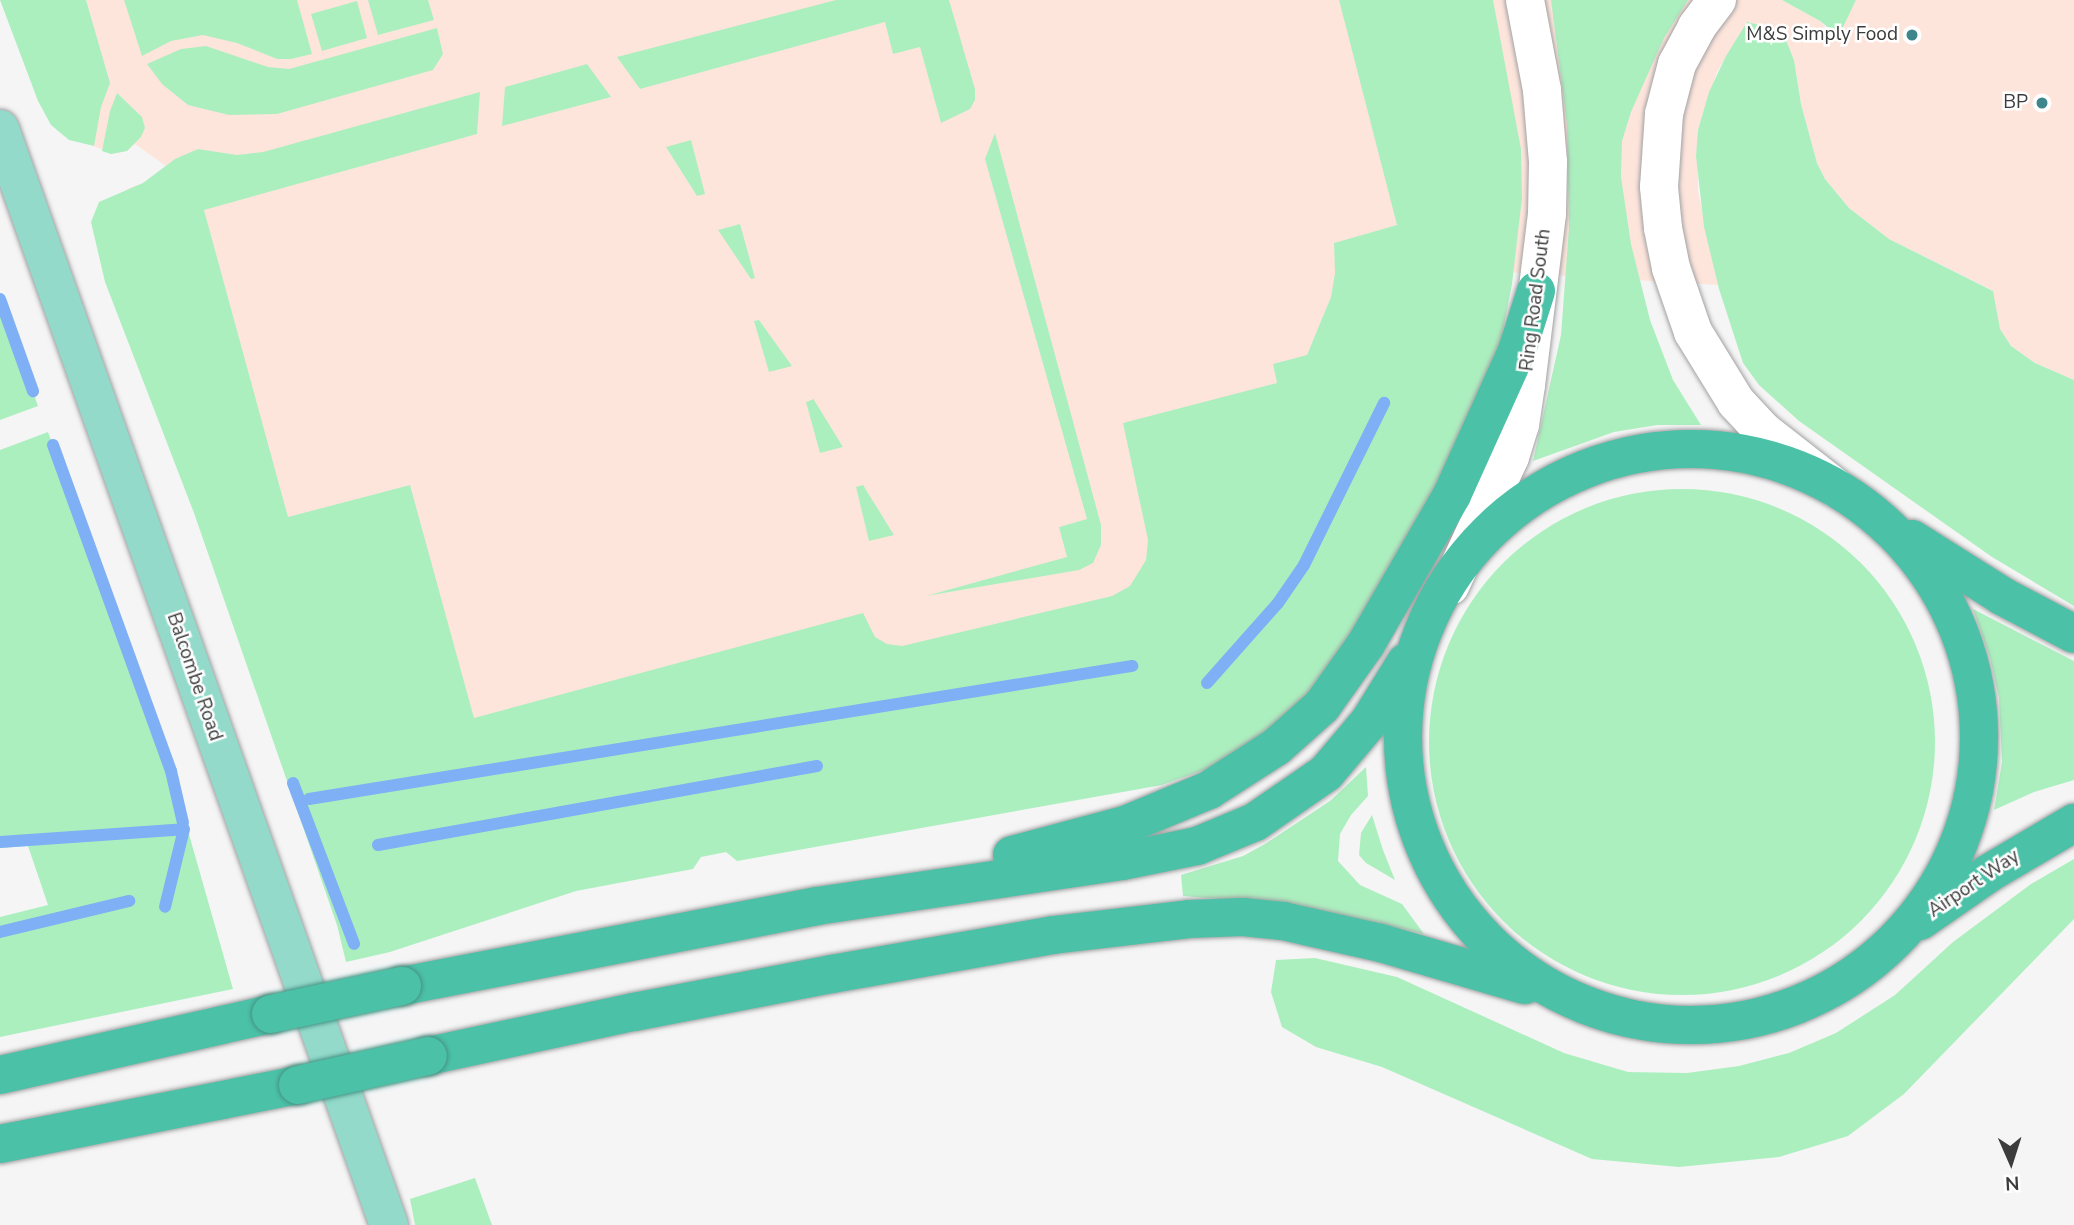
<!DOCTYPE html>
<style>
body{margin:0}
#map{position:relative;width:2074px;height:1225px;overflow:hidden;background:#f5f5f6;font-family:"Nunito Sans",sans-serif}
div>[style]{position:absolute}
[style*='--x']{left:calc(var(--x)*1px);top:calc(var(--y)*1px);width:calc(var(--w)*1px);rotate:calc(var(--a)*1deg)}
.commercial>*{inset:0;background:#fee5dc}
.green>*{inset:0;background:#acefbf}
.round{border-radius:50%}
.stream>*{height:12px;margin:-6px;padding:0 6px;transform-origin:6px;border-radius:6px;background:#7faff4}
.roads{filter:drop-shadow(0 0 2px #a2a2a3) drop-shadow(0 0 2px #a2a2a3)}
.minor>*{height:38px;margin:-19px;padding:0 19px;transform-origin:19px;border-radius:19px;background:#fff}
.major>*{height:38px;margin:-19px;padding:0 19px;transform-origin:19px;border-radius:19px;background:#93dacb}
.highway>*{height:38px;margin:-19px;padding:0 19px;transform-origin:19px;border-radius:19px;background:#4bc2a8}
.highway>.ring{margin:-19px;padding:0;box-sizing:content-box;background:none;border:38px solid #4bc2a8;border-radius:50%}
.bridges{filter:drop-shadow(0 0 2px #469383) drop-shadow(0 0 2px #469383)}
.highway-bridge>*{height:38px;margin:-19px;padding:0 19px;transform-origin:19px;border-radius:19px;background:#4bc2a8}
.dots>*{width:19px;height:19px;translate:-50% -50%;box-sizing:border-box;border:4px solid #fff;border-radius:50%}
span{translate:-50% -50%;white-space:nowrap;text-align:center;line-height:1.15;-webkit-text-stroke:5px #fff;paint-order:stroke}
.poi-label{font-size:19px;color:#3c3c3d}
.right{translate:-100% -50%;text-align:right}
.street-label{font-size:19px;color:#3c3c3d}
.north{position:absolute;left:1976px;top:1127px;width:70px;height:70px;-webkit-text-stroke:5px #fff;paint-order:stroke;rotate:177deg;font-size:19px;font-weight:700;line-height:28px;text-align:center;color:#3c3c3d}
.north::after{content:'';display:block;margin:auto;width:24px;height:32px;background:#3c3c3d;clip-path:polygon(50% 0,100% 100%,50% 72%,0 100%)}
</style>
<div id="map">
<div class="commercial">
<i style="clip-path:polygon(17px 0,1782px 0,1820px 21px,1837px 39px,1856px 0,2074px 0,2074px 380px,2035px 363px,2011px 346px,2000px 330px,1992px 290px,1889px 239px,1849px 208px,1825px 179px,1817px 163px,1801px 104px,1794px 60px,1786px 40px,1747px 22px,1717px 72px,1698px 130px,1698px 191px,1718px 285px,1489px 271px,1326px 579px,337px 925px,127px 189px,143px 183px,166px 166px,135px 144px,127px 151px,111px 154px,94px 146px)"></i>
</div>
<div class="green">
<i style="clip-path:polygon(0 0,86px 0,110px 83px,101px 107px,94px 146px,69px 140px,51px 125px,38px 101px)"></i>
<i style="clip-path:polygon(124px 0,297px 0,312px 54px,291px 59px,277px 59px,237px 43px,203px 35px,171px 41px,142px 56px)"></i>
<i style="clip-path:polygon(368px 0,428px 0,434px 20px,378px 35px)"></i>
<i style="clip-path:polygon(836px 0,949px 0,975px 89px,975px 100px,970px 109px,941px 123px,920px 47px,893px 54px,885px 22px,640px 89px,617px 57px)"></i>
<i style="clip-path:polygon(1339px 0,1493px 0,1521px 149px,1522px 198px,1512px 284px,1500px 345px,1486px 389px,1359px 636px,1301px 702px,1244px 749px,1215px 766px,1162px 785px,737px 861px,726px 852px,701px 857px,693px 869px,576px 891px,390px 952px,346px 962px,337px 925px,194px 513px,105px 282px,91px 222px,99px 202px,143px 183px,175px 159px,198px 149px,237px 155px,263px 152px,480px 92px,477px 134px,204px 210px,288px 517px,410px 485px,474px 718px,863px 613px,875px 637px,887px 644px,902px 646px,1112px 596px,1130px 586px,1146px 560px,1148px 540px,1123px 423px,1277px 383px,1273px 364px,1307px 355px,1331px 297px,1335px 273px,1334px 243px,1397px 225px)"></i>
<i style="clip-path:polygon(1551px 0,1688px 0,1664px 38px,1631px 112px,1622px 141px,1621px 177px,1631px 244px,1650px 320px,1673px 380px,1701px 425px,1657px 425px,1614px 432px,1533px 461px,1561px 335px,1569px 228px,1567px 124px)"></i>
<i style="clip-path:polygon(1782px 0,1856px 0,1837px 40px,1834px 32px,1820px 21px)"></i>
<i style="clip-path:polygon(357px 1px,367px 38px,322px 51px,311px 14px)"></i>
<i style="clip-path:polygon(1747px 22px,1772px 28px,1786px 40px,1794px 60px,1801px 104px,1817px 163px,1825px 179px,1849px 208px,1889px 239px,1993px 291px,2000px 329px,2011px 346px,2035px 363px,2074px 380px,2074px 606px,1992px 557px,1799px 421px,1759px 385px,1743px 363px,1719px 289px,1704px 227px,1696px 156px,1698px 130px,1709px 92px,1726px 56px)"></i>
<i style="clip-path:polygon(437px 28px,443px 54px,433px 70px,277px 114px,229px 115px,188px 105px,162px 84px,147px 64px,181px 49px,206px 46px,268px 67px,289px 69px)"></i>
<i style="clip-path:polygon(587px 64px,611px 97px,502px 126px,505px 87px)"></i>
<i style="clip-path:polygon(117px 93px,142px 117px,145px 128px,141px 137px,127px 151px,111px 154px,102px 151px,110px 111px)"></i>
<i style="clip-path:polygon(995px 133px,1101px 525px,1101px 545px,1093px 563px,1079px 570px,926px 596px,1067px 557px,1059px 527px,1087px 519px,985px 159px)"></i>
<i style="clip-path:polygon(691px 140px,705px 194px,697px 196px,666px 147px)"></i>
<i style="clip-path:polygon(740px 224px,755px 278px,751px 279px,718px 230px)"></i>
<i style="clip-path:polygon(0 299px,38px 406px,0 420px)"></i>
<i style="clip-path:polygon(759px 320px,792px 366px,769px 372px,754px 321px)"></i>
<i style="clip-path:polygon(814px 399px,814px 400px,843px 447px,820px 453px,806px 402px)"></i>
<i style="clip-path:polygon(48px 432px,171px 771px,233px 989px,0 1037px,0 917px,48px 905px,28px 846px,0 848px,0 450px)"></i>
<i style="clip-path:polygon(863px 485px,894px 535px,869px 541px,856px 487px)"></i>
<i class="round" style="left:1429px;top:489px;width:506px;height:506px"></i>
<i style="clip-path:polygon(1973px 609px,2074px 661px,2074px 780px,2034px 792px,1994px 810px,2002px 762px,1999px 698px,1990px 658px)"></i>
<i style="clip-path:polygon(1366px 767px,1368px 796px,1351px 815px,1340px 834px,1338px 861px,1360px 885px,1402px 904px,1424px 934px,1301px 906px,1183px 896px,1181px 875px,1243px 856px,1265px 844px,1330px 801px)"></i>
<i style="clip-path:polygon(1372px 815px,1383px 850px,1395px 880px,1366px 863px,1359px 855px,1361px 833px)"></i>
<i style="clip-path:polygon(2074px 859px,2074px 919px,1904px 1094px,1848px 1136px,1779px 1157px,1679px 1167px,1592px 1159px,1382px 1067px,1316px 1047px,1282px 1027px,1271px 992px,1276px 960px,1315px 958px,1397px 977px,1564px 1053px,1628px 1072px,1687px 1073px,1739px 1066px,1789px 1053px,1836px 1033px,1895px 995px,1953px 942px,2031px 884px)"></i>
<i style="clip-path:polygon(475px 1178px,492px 1225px,415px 1225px,410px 1199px)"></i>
</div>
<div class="stream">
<i style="--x:0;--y:299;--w:98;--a:70.3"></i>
<i style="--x:53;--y:445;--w:347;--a:70.1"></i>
<i style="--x:171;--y:771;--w:53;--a:77"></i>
<i style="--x:1207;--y:683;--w:107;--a:-48.4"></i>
<i style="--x:1278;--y:603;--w:46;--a:-55.6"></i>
<i style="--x:1304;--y:565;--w:181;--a:-63.7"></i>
<i style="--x:293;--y:783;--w:172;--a:69.2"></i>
<i style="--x:309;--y:799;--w:834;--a:-9.18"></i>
<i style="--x:0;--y:842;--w:184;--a:-4"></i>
<i style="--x:184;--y:829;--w:80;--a:103.7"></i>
<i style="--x:378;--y:845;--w:446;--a:-10.2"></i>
<i style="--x:0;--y:932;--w:133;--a:-13.5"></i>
</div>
<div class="roads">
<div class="minor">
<i style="--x:1717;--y:0;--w:34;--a:127"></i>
<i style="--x:1697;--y:27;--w:42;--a:118.4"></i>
<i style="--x:1677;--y:64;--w:52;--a:104.6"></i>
<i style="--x:1664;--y:114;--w:73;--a:93.9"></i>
<i style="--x:1659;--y:187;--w:41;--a:84.4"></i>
<i style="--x:1663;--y:228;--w:41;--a:78.7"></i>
<i style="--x:1671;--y:268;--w:68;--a:71"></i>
<i style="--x:1693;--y:332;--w:82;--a:58.4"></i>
<i style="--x:1736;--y:402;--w:40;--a:47"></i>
<i style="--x:1763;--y:431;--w:93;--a:38"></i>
<i style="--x:1450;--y:586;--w:142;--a:-65.1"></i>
<i style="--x:1510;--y:457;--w:34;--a:-73"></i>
<i style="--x:1520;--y:425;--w:40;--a:-81.5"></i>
<i style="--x:1526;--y:385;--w:172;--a:-83"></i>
<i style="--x:1547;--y:214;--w:52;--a:-88.9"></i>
<i style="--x:1548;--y:162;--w:72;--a:-94.8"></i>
<i style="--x:1542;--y:90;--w:92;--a:-100.7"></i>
</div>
<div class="major">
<i style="--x:0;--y:129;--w:1163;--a:70.46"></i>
</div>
<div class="highway">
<i class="ring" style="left:1403px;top:449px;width:538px;height:538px"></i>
<i style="--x:1912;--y:539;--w:107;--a:32.3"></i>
<i style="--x:2002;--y:596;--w:81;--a:27.8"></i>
<i style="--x:1012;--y:855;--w:117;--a:-14.9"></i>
<i style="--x:1125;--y:825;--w:91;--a:-22.6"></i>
<i style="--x:1209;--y:790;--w:80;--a:-32.7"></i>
<i style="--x:1276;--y:747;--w:62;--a:-41.7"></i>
<i style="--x:1322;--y:706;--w:76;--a:-54.6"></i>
<i style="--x:1366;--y:644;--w:172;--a:-60"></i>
<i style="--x:1452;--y:495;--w:158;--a:-65.7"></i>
<i style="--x:1517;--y:351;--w:63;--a:-72.4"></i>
<i style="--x:1920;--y:921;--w:84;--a:-34.8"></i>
<i style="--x:1989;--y:873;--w:99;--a:-30.5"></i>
<i style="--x:402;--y:986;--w:423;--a:-10.9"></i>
<i style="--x:817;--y:906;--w:309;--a:-8.4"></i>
<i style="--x:1123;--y:861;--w:76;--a:-11.5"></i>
<i style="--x:1197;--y:846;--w:63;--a:-22.5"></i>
<i style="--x:1255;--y:822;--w:86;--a:-34.6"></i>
<i style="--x:1326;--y:773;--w:67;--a:-49.9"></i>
<i style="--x:1369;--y:722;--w:70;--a:-58.3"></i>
<i style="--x:428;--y:1056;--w:211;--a:-12.1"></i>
<i style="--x:634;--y:1012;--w:202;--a:-10.9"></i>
<i style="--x:832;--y:974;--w:224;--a:-10"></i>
<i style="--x:1053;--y:935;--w:137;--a:-6.7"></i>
<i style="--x:1189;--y:919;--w:54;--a:-2.1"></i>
<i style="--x:1243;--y:917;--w:40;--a:5.7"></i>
<i style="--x:1283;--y:921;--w:100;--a:12.7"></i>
<i style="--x:1381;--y:943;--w:150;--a:16.3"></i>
<i style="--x:0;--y:1075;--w:278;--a:-12.7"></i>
<i style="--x:0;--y:1144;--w:304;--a:-11.2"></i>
</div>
</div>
<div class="bridges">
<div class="highway-bridge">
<i style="--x:271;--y:1014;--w:134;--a:-12.1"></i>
<i style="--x:298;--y:1085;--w:133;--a:-12.6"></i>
</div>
</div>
<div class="dots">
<i style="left:1912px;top:35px;background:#3e868b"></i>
<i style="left:2042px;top:103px;background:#3e868b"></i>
</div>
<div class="poi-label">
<span class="right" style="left:1898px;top:35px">M&amp;S Simply Food</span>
<span class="right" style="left:2028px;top:103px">BP</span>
</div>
<div class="street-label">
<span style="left:1536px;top:300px;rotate:-83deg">Ring Road South</span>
<span style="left:194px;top:677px;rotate:71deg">Balcombe Road</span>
<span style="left:1974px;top:884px;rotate:-34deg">Airport Way</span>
</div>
<div class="north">N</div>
</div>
